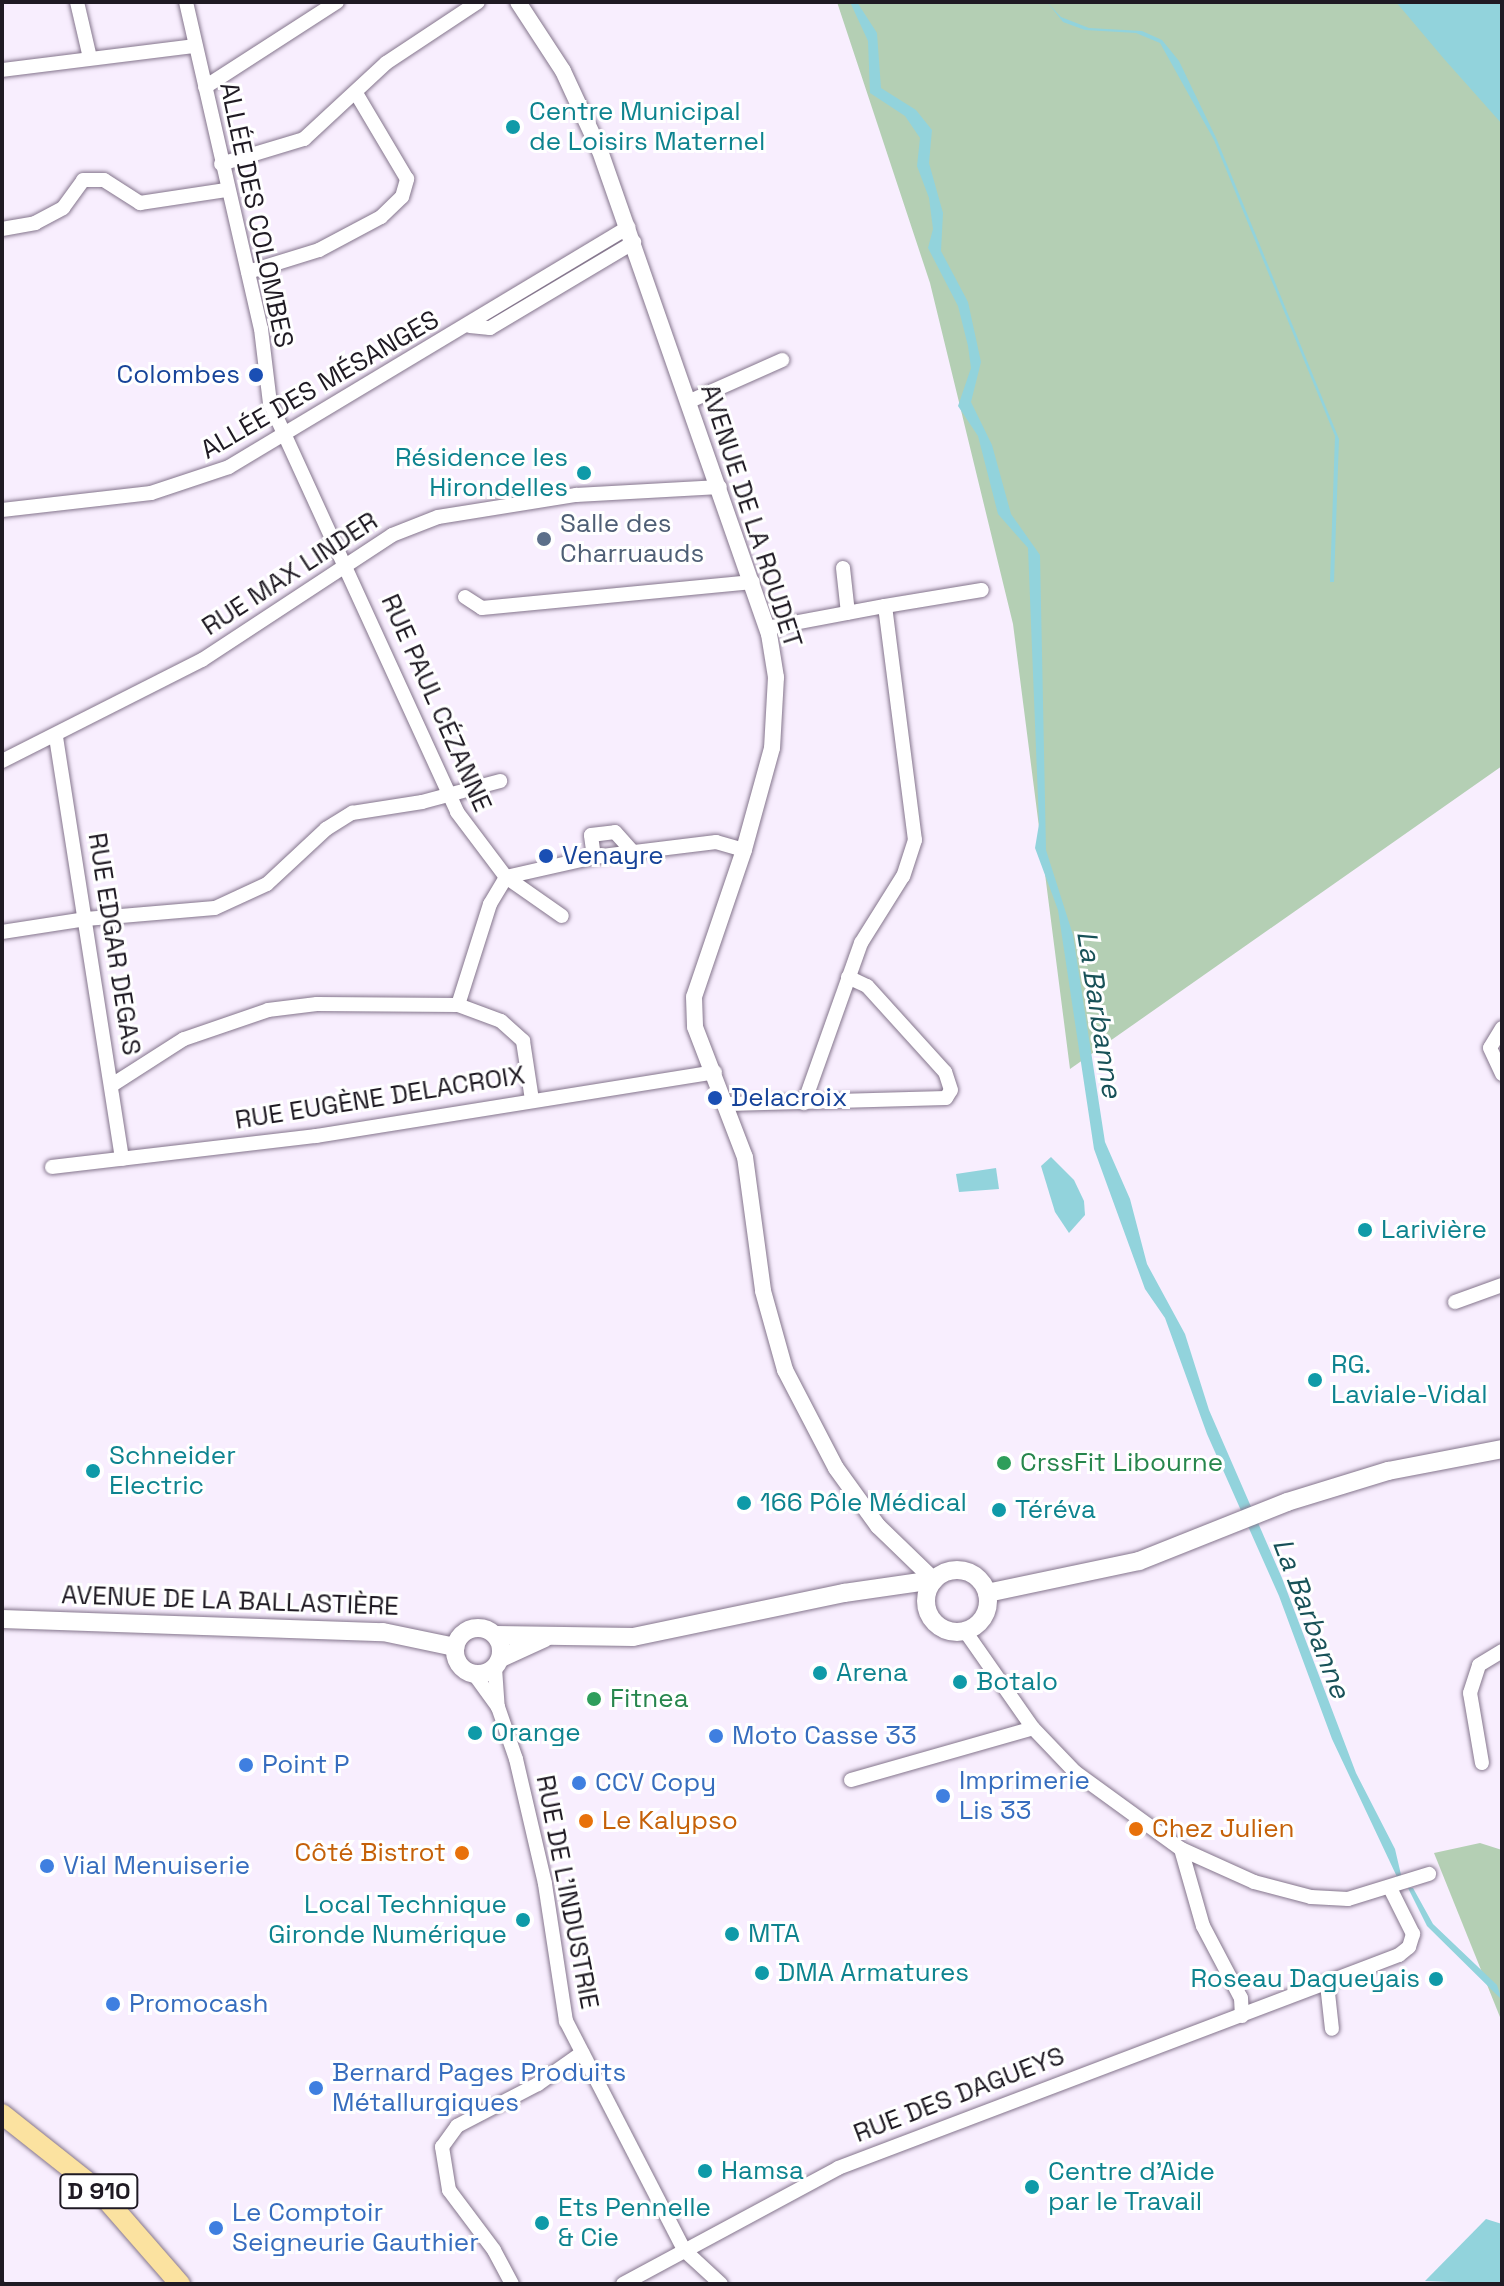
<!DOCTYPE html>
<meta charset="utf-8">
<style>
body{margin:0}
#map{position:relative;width:1504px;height:2286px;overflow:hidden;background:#f8eefe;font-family:"Space Grotesk",sans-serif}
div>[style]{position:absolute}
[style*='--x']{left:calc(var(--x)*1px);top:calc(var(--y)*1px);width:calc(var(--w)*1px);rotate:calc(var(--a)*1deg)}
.green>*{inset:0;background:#b4cfb4}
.water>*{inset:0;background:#92d3dc}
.roads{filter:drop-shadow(0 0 2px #84758c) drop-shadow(0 0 2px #84758c)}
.minor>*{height:14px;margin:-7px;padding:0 7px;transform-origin:7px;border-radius:7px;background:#fff}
.tertiary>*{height:16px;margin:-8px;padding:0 8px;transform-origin:8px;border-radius:8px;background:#fff}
.secondary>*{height:18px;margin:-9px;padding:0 9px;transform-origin:9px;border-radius:9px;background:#fff}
.secondary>.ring{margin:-9px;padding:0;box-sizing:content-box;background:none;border:18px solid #fff;border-radius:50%}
.primary>*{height:20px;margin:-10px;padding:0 10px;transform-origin:10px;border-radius:10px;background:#fbe2a0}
.rail>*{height:4px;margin-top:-2px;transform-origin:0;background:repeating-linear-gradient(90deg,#37313b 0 10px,transparent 0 20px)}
.dots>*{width:22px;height:22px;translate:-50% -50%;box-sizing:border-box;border:4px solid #fff;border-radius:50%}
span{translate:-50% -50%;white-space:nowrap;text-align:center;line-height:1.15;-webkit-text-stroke:6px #fff;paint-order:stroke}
.shield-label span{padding:2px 6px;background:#fff;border:2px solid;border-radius:6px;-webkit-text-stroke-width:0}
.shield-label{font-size:24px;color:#1f1a23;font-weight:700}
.culture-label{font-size:26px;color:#0d838f}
.left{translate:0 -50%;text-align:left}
.right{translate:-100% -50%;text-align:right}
.street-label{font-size:26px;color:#1f1a23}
.transit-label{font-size:26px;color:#164399}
.service-label{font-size:26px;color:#4e5e75}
.leisure-label{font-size:26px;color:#27864d}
.shop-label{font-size:26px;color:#366cbe}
.food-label{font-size:26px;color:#c56008}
.water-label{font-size:28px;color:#185158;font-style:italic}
.frame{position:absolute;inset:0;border:4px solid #1f1a23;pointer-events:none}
</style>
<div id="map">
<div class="green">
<i style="clip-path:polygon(837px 2px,1502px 2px,1502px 766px,1070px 1069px,1013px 624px,930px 283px)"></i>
<i style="clip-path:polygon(1480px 1843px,1502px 1850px,1502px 2022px,1434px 1853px)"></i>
</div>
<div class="water">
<i style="clip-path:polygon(850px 2px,857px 2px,877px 33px,881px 88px,916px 110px,932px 130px,929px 163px,943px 213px,941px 251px,968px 302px,981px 362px,971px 402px,992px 445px,1011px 514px,1040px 555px,1046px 850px,1073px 935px,1105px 1142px,1130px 1199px,1147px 1264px,1185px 1334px,1209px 1410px,1282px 1578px,1356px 1773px,1395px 1849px,1402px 1879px,1398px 1879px,1332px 1739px,1279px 1596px,1207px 1434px,1165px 1318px,1145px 1289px,1094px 1149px,1058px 910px,1035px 848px,1039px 824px,1028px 548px,998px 514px,978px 436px,958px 406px,971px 368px,968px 346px,958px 306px,928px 248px,933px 229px,929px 198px,917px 166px,920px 138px,905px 116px,870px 93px,868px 41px)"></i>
<i style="clip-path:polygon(1047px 2px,1061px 17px,1089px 28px,1142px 31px,1162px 40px,1179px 61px,1217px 140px,1339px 439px,1334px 582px,1330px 582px,1335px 436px,1214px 140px,1160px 43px,1136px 33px,1085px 30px,1063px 22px)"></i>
<i style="clip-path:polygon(1396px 2px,1502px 2px,1502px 124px,1445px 60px)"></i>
<i style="clip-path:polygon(1051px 1157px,1074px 1180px,1084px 1201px,1085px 1215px,1069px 1233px,1055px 1212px,1041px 1166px)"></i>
<i style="clip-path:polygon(996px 1168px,999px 1189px,959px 1192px,956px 1174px)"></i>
<i style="clip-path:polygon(1408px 1888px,1413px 1888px,1433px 1924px,1497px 1985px,1502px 2000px,1427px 1926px)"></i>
<i style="clip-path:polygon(1486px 2219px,1502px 2224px,1502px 2284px,1425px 2281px)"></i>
</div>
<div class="roads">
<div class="minor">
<i style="--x:77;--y:2;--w:57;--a:76.9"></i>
<i style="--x:186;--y:2;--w:335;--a:77.1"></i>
<i style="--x:261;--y:329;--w:75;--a:83.1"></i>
<i style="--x:270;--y:403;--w:450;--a:65.4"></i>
<i style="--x:457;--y:812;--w:81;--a:53"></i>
<i style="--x:506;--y:877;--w:68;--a:34.9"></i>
<i style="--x:2;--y:70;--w:194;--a:-7.1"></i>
<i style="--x:205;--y:87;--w:157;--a:-32.8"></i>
<i style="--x:221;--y:164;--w:87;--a:-16.8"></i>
<i style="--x:304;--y:139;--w:112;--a:-42.8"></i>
<i style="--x:386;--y:63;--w:110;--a:-33.5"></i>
<i style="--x:2;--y:229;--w:34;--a:-10"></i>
<i style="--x:35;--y:223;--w:32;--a:-28"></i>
<i style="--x:63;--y:208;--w:34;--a:-54"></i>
<i style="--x:83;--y:180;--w:21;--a:0"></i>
<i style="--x:104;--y:180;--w:43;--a:32.6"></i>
<i style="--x:140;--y:203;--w:87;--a:-8.6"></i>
<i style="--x:248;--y:272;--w:74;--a:-17.2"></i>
<i style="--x:319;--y:250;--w:70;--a:-28"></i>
<i style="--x:381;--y:217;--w:29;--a:-44"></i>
<i style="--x:402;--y:197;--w:19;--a:-74"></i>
<i style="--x:407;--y:179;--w:100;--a:-120.7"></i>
<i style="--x:470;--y:326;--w:20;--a:6"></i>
<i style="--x:490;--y:328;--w:168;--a:-30.8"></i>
<i style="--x:690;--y:401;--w:101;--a:-24"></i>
<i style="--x:2;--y:510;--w:150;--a:-6.5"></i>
<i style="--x:151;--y:493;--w:82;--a:-18.4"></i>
<i style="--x:229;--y:467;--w:466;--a:-31"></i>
<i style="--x:843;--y:568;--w:45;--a:83.7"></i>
<i style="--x:465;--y:597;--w:20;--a:33"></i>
<i style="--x:482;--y:608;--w:272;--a:-5.5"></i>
<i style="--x:885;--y:606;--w:98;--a:-9.4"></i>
<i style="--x:767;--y:628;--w:120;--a:-10.6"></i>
<i style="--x:885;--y:606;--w:236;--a:82.7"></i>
<i style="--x:915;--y:840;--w:38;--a:108"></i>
<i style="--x:903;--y:876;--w:79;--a:122.1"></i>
<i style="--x:861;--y:943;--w:170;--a:109.6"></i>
<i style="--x:56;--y:737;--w:427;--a:81.1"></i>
<i style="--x:2;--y:761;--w:224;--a:-26.8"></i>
<i style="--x:202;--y:660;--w:227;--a:-33.3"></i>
<i style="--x:392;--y:535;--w:49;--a:-21.4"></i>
<i style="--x:438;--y:517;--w:140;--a:-9.1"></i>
<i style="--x:576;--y:495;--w:144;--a:-3.2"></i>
<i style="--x:594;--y:857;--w:22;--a:-98"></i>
<i style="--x:591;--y:835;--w:24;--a:-7"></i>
<i style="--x:615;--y:832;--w:25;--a:48"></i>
<i style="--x:2;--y:932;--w:85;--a:-8.8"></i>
<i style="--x:86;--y:919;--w:129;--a:-4.9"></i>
<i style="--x:215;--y:908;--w:57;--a:-24.8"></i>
<i style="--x:267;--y:884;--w:81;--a:-43"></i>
<i style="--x:326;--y:829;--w:31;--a:-32"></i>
<i style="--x:352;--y:813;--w:71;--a:-8.9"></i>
<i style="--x:422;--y:802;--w:81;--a:-15.1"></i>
<i style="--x:458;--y:1005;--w:106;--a:-72.4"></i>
<i style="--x:490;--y:904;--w:31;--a:-59"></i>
<i style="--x:506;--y:877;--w:90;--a:-12.8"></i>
<i style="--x:594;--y:857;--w:123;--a:-7"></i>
<i style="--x:716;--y:842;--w:29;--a:16"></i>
<i style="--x:1502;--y:1028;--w:23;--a:121"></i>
<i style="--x:1490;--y:1048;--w:29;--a:65"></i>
<i style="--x:112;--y:1085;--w:85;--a:-32.6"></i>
<i style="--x:184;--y:1039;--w:89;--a:-19"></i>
<i style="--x:268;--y:1010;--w:49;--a:-7"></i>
<i style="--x:317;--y:1004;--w:141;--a:0.4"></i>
<i style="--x:458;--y:1005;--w:46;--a:20.4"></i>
<i style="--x:501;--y:1021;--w:30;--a:42"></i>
<i style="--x:523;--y:1041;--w:60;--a:81.3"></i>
<i style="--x:728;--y:1104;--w:218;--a:-1.6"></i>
<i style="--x:946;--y:1098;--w:9;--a:-58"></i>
<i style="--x:951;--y:1090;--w:19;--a:-108"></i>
<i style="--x:945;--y:1072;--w:116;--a:-132.2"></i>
<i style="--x:867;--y:986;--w:21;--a:-155"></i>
<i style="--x:52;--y:1167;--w:266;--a:-6.7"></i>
<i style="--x:316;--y:1136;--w:404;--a:-9.1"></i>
<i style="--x:1455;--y:1302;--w:50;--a:-19.9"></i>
<i style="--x:965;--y:1631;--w:118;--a:55"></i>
<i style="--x:1033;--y:1728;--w:61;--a:46.3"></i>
<i style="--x:1075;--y:1772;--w:131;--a:36"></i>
<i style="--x:1181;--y:1849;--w:80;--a:24.3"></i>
<i style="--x:1254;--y:1882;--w:59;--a:14.7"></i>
<i style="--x:1311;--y:1897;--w:37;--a:3"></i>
<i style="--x:1348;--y:1899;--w:85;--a:-17.2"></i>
<i style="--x:495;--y:1668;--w:39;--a:86"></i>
<i style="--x:474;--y:1674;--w:41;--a:54"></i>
<i style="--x:498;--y:1707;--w:55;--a:70.9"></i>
<i style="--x:516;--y:1759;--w:128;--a:76.9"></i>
<i style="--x:545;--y:1884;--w:139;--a:81.3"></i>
<i style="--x:566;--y:2021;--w:258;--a:62.7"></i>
<i style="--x:684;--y:2250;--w:50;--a:42.6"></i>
<i style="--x:1482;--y:1763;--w:71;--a:-99.7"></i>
<i style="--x:1470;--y:1693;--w:29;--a:-72"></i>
<i style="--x:1479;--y:1665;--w:27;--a:-31"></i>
<i style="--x:851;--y:1780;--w:189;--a:-15.9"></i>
<i style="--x:1181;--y:1849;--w:80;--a:74.1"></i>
<i style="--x:1203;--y:1926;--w:81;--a:62.2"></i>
<i style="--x:1241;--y:1998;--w:18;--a:87"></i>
<i style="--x:1327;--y:1984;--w:45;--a:83.7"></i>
<i style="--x:512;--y:2284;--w:38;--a:-118"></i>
<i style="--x:494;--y:2250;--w:75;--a:-126.9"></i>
<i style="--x:449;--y:2190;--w:44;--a:-99.2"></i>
<i style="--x:442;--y:2147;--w:26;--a:-54"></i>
<i style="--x:457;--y:2126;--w:91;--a:-27.4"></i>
<i style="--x:538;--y:2084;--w:54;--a:-35.2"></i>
<i style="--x:623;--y:2284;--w:244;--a:-28.3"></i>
<i style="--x:838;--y:2168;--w:600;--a:-20.79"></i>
<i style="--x:1399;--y:1955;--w:13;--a:-39"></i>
<i style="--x:1409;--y:1947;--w:14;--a:-73"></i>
<i style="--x:1413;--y:1934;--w:51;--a:-116.6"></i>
</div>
<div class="tertiary">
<i style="--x:518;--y:2;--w:82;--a:56.9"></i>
<i style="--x:563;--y:71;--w:88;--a:65.2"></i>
<i style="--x:600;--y:151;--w:512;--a:70.72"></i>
<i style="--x:769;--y:634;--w:44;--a:80.8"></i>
<i style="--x:776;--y:677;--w:71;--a:93.2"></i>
<i style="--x:772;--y:748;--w:106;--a:105.4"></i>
<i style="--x:744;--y:850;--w:155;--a:108.8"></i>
<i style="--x:694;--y:997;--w:30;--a:88"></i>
<i style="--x:695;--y:1027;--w:139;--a:69"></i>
<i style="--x:745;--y:1157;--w:135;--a:82.3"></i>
<i style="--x:763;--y:1291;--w:82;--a:74.4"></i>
<i style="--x:785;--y:1370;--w:110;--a:62.5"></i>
<i style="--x:836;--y:1468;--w:72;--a:54.1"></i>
<i style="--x:878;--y:1526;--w:78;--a:44"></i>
</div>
<div class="secondary">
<i class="ring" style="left:926px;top:1570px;width:44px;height:44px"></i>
<i style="--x:987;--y:1593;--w:155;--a:-11.9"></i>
<i style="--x:1139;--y:1561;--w:159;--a:-21.7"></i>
<i style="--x:1287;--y:1502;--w:106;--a:-17.1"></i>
<i style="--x:1388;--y:1471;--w:116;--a:-10.9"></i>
<i style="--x:2;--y:1619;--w:381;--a:2"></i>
<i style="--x:383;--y:1632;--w:74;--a:11.8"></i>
<i class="ring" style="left:455px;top:1628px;width:28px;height:28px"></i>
<i style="--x:496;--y:1635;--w:137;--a:0.8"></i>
<i style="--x:633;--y:1637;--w:216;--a:-11.8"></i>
<i style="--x:844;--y:1593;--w:91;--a:-8.2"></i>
<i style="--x:501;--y:1658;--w:48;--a:-24.4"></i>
</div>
<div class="primary">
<i style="--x:2;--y:2114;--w:122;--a:38.4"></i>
<i style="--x:98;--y:2190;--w:125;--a:48.9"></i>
</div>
</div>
<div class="rail">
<i style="--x:2;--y:2281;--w:3;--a:72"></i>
</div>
<div class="dots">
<i style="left:513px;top:127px;background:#0f9aa8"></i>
<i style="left:256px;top:375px;background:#1a4fb4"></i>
<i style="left:584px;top:473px;background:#0f9aa8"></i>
<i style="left:544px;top:539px;background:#5c6f8a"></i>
<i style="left:546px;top:856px;background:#1a4fb4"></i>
<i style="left:715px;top:1098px;background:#1a4fb4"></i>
<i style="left:1365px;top:1230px;background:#0f9aa8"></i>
<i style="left:1315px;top:1380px;background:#0f9aa8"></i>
<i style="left:1004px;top:1463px;background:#2e9e5b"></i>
<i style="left:93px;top:1471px;background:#0f9aa8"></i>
<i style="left:744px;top:1503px;background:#0f9aa8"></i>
<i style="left:999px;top:1510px;background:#0f9aa8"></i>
<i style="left:820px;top:1673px;background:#0f9aa8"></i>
<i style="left:960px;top:1682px;background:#0f9aa8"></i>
<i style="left:594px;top:1699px;background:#2e9e5b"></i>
<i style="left:475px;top:1733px;background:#0f9aa8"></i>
<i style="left:716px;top:1736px;background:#3f7fe0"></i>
<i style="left:246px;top:1765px;background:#3f7fe0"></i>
<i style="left:579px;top:1783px;background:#3f7fe0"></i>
<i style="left:943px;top:1796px;background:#3f7fe0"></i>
<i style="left:586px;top:1821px;background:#e8710a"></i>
<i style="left:1136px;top:1829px;background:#e8710a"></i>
<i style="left:462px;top:1853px;background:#e8710a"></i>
<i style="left:47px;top:1866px;background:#3f7fe0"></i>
<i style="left:523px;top:1920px;background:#0f9aa8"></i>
<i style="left:732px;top:1934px;background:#0f9aa8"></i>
<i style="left:762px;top:1973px;background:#0f9aa8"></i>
<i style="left:1436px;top:1979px;background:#0f9aa8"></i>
<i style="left:113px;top:2004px;background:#3f7fe0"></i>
<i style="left:316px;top:2088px;background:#3f7fe0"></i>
<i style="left:705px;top:2171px;background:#0f9aa8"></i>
<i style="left:1032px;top:2187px;background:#0f9aa8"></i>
<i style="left:542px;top:2223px;background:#0f9aa8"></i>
<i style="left:216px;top:2228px;background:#3f7fe0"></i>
</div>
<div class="shield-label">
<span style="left:99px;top:2191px">D 910</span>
</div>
<div class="culture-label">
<span class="left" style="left:529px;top:127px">Centre Municipal<br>de Loisirs Maternel</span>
<span class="right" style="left:568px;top:473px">Résidence les<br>Hirondelles</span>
<span class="left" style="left:1381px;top:1230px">Larivière</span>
<span class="left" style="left:1331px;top:1380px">RG.<br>Laviale-Vidal</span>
<span class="left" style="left:109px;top:1471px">Schneider<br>Electric</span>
<span class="left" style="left:760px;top:1503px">166 Pôle Médical</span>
<span class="left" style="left:1015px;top:1510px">Téréva</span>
<span class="left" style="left:836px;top:1673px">Arena</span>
<span class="left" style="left:976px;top:1682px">Botalo</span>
<span class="left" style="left:491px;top:1733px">Orange</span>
<span class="right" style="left:507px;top:1920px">Local Technique<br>Gironde Numérique</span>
<span class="left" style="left:748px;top:1934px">MTA</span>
<span class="left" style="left:778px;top:1973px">DMA Armatures</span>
<span class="right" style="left:1420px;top:1979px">Roseau Dagueyais</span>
<span class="left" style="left:721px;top:2171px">Hamsa</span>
<span class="left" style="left:1048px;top:2187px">Centre d'Aide<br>par le Travail</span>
<span class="left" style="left:558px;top:2223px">Ets Pennelle<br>&amp; Cie</span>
</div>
<div class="street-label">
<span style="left:256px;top:215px;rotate:78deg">ALLÉE DES COLOMBES</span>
<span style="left:320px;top:385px;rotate:-30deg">ALLÉE DES MÉSANGES</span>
<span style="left:751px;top:516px;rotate:72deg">AVENUE DE LA ROUDET</span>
<span style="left:290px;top:574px;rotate:-33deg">RUE MAX LINDER</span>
<span style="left:436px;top:703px;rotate:66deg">RUE PAUL CÉZANNE</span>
<span style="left:114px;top:944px;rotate:81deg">RUE EDGAR DEGAS</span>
<span style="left:380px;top:1098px;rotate:-9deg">RUE EUGÈNE DELACROIX</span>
<span style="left:230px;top:1601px;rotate:2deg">AVENUE DE LA BALLASTIÈRE</span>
<span style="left:567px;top:1892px;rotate:79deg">RUE DE L'INDUSTRIE</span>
<span style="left:959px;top:2095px;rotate:-21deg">RUE DES DAGUEYS</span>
</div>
<div class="transit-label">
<span class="right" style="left:240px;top:375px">Colombes</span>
<span class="left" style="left:562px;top:856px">Venayre</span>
<span class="left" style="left:731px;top:1098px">Delacroix</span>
</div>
<div class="service-label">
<span class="left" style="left:560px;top:539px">Salle des<br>Charruauds</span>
</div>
<div class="leisure-label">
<span class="left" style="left:1020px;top:1463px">CrssFit Libourne</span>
<span class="left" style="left:610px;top:1699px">Fitnea</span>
</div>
<div class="shop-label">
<span class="left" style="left:732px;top:1736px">Moto Casse 33</span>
<span class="left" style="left:262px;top:1765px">Point P</span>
<span class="left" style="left:959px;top:1796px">Imprimerie<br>Lis 33</span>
<span class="left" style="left:595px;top:1783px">CCV Copy</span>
<span class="left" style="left:63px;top:1866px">Vial Menuiserie</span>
<span class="left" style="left:129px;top:2004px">Promocash</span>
<span class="left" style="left:332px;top:2088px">Bernard Pages Produits<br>Métallurgiques</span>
<span class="left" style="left:232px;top:2228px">Le Comptoir<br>Seigneurie Gauthier</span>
</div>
<div class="food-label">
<span class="left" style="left:602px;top:1821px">Le Kalypso</span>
<span class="left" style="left:1152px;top:1829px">Chez Julien</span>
<span class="right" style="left:446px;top:1853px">Côté Bistrot</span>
</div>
<div class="water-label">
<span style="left:1100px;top:1014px;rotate:81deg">La Barbanne</span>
<span style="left:1312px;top:1618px;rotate:69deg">La Barbanne</span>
</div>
<div class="frame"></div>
</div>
